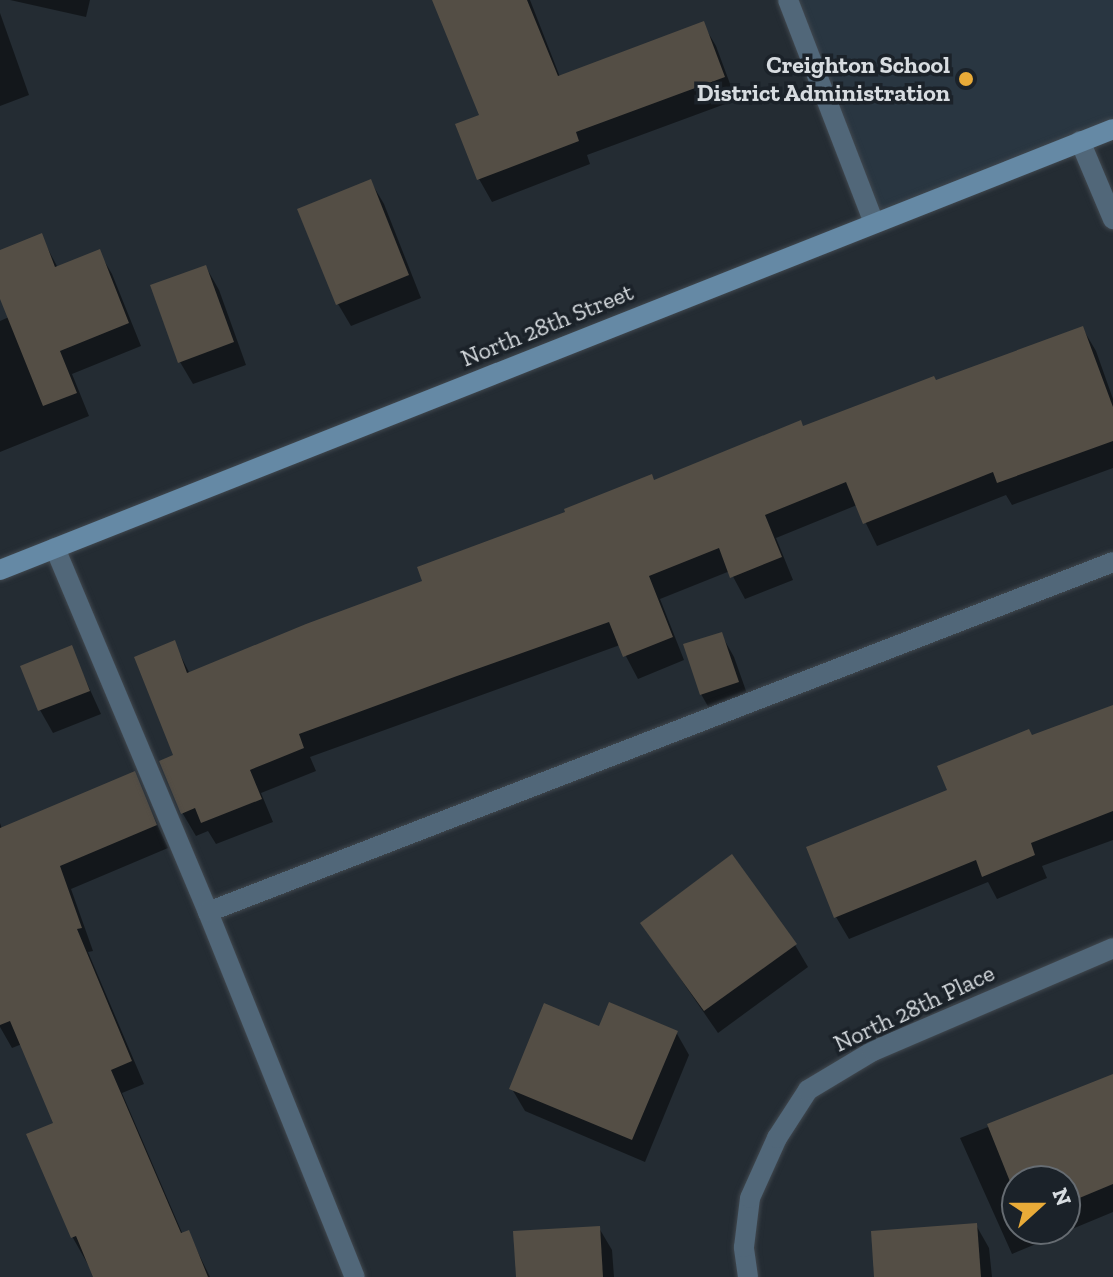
<!DOCTYPE html>
<style>
body{margin:0}
#map{position:relative;width:1113px;height:1277px;overflow:hidden;background:#242c33;font-family:"Zilla Slab",serif}
div>[style]{position:absolute}
[style*='--x']{left:calc(var(--x)*1px);top:calc(var(--y)*1px);width:calc(var(--w)*1px);rotate:calc(var(--a)*1deg)}
.built>*{inset:0;background:#293641}
.shadow>*{inset:0;background:#0007}
.building>*{inset:0;background:#544e45}
.roads{filter:drop-shadow(0 0 2px #41484f) drop-shadow(0 0 2px #41484f)}
.lane>*{height:20px;margin:-10px;padding:0 10px;transform-origin:10px;border-radius:10px;background:#516779}
.street>*{height:20px;margin:-10px;padding:0 10px;transform-origin:10px;border-radius:10px;background:#516779}
.secondary>*{height:20px;margin:-10px;padding:0 10px;transform-origin:10px;border-radius:10px;background:#6589a5}
.dots>*{width:22px;height:22px;translate:-50% -50%;box-sizing:border-box;border:4px solid #1b2229;border-radius:50%}
span{translate:-50% -50%;white-space:nowrap;text-align:center;line-height:1.15;-webkit-text-stroke:7px #1b2229;paint-order:stroke}
.poi-label{font-size:24px;color:#d7dce0;font-weight:700}
.right{translate:-100% -50%;text-align:right}
.street-label{font-size:24px;color:#d7dce0}
.north{position:absolute;left:1001px;top:1165px;width:80px;height:80px;box-sizing:border-box;background:#1b2229;border:2px solid #666c72;border-radius:50%;rotate:69deg;font-size:22px;font-weight:700;line-height:32px;text-align:center;color:#d7dce0}
.north::after{content:'';display:block;margin:auto;width:28px;height:36px;background:#e9ab38;clip-path:polygon(50% 0,100% 100%,50% 72%,0 100%)}
</style>
<div id="map">
<div class="built">
<i style="clip-path:polygon(788px 0,1113px 0,1113px 129px,874px 223px)"></i>
</div>
<div class="shadow">
<i style="clip-path:polygon(10px 0,90px 0,86px 17px)"></i>
<i style="clip-path:polygon(435px 0,530px 0,560px 77px,703px 24px,716px 46px,736px 100px,587px 155px,590px 164px,492px 202px,479px 179px,482px 116px)"></i>
<i style="clip-path:polygon(0 13px,29px 95px,0 106px)"></i>
<i style="clip-path:polygon(371px 182px,384px 204px,421px 298px,351px 326px,338px 304px)"></i>
<i style="clip-path:polygon(41px 236px,58px 268px,99px 252px,112px 274px,141px 346px,72px 374px,89px 416px,0 452px,0 321px,9px 317px,0 294px,0 253px)"></i>
<i style="clip-path:polygon(206px 267px,219px 290px,246px 365px,193px 384px,180px 362px)"></i>
<i style="clip-path:polygon(1083px 329px,1096px 351px,1113px 399px,1113px 468px,1012px 505px,1006px 495px,877px 546px,857px 505px,776px 538px,793px 580px,745px 599px,730px 571px,660px 599px,684px 660px,638px 679px,620px 645px,310px 757px,316px 771px,261px 793px,273px 822px,216px 844px,208px 831px,196px 836px,183px 814px,161px 762px,176px 756px,174px 643px,190px 674px,425px 583px,654px 482px)"></i>
<i style="clip-path:polygon(721px 634px,734px 657px,751px 705px,714px 717px,701px 694px)"></i>
<i style="clip-path:polygon(71px 648px,101px 714px,53px 733px,40px 710px)"></i>
<i style="clip-path:polygon(1113px 707px,1113px 840px,1042px 866px,1047px 878px,997px 899px,988px 882px,849px 939px,836px 917px,950px 791px,1032px 737px)"></i>
<i style="clip-path:polygon(134px 774px,168px 848px,71px 889px,93px 951px,88px 952px,144px 1084px,122px 1093px,183px 1235px,188px 1232px,210px 1277px,95px 1277px,73px 1238px,29px 1135px,56px 1124px,22px 1044px,12px 1048px,0 1027px,0 823px,2px 829px)"></i>
<i style="clip-path:polygon(642px 923px,795px 945px,808px 967px,718px 1033px)"></i>
<i style="clip-path:polygon(600px 1028px,676px 1032px,689px 1055px,645px 1162px,525px 1111px,512px 1089px)"></i>
<i style="clip-path:polygon(evenodd,1113px 1078px,1113px 1212px,1012px 1254px,960px 1138px,1113px 1078px,1017px 1181px,1065px 1181px,1065px 1229px,1017px 1229px,1017px 1181px)"></i>
<i style="clip-path:polygon(976px 1225px,989px 1248px,992px 1277px,876px 1277px)"></i>
<i style="clip-path:polygon(599px 1228px,612px 1250px,614px 1277px,518px 1277px)"></i>
</div>
<div class="building">
<i style="clip-path:polygon(432px 0,527px 0,558px 76px,704px 21px,725px 77px,576px 132px,579px 141px,477px 180px,455px 124px,479px 115px)"></i>
<i style="clip-path:polygon(371px 179px,409px 275px,336px 305px,297px 209px)"></i>
<i style="clip-path:polygon(42px 233px,55px 267px,100px 249px,129px 323px,60px 351px,77px 393px,43px 406px,0 299px,0 250px)"></i>
<i style="clip-path:polygon(206px 265px,234px 342px,178px 363px,150px 285px)"></i>
<i style="clip-path:polygon(1083px 326px,1113px 407px,1113px 441px,997px 483px,993px 472px,863px 524px,846px 482px,765px 515px,782px 557px,730px 578px,719px 548px,649px 576px,673px 637px,623px 657px,609px 622px,457px 676px,299px 734px,304px 748px,250px 770px,262px 799px,201px 823px,195px 808px,181px 814px,159px 761px,173px 755px,134px 657px,175px 640px,187px 673px,306px 624px,422px 581px,417px 567px,565px 512px,564px 509px,652px 474px,654px 480px,801px 420px,803px 426px,934px 376px,936px 380px)"></i>
<i style="clip-path:polygon(722px 632px,739px 682px,700px 695px,683px 644px)"></i>
<i style="clip-path:polygon(72px 645px,90px 691px,38px 711px,20px 666px)"></i>
<i style="clip-path:polygon(1113px 705px,1113px 811px,1031px 843px,1035px 855px,982px 877px,976px 860px,834px 918px,806px 847px,947px 790px,937px 766px,1029px 729px,1032px 735px)"></i>
<i style="clip-path:polygon(135px 771px,157px 825px,60px 866px,82px 928px,77px 929px,132px 1061px,111px 1070px,181px 1233px,189px 1230px,208px 1277px,93px 1277px,76px 1236px,71px 1238px,26px 1134px,53px 1123px,10px 1021px,0 1025px,0 828px)"></i>
<i style="clip-path:polygon(732px 854px,797px 944px,704px 1011px,640px 923px)"></i>
<i style="clip-path:polygon(609px 1002px,678px 1031px,632px 1140px,509px 1089px,544px 1003px,599px 1026px)"></i>
<i style="clip-path:polygon(1113px 1074px,1113px 1184px,1065px 1204px,1065px 1181px,1017px 1181px,1017px 1199px,987px 1124px)"></i>
<i style="clip-path:polygon(977px 1223px,981px 1277px,874px 1277px,871px 1231px)"></i>
<i style="clip-path:polygon(600px 1226px,603px 1277px,516px 1277px,513px 1231px)"></i>
</div>
<div class="roads">
<div class="lane">
<i style="--x:55;--y:548;--w:395;--a:67.2"></i>
<i style="--x:208;--y:912;--w:393;--a:68.1"></i>
<i style="--x:208;--y:912;--w:970;--a:-21.14"></i>
</div>
<div class="street">
<i style="--x:788;--y:0;--w:239;--a:68.9"></i>
<i style="--x:1080;--y:141;--w:85;--a:67.1"></i>
<i style="--x:748;--y:1277;--w:30;--a:-98"></i>
<i style="--x:744;--y:1247;--w:49;--a:-83"></i>
<i style="--x:750;--y:1198;--w:66;--a:-65.8"></i>
<i style="--x:777;--y:1138;--w:57;--a:-57.1"></i>
<i style="--x:808;--y:1090;--w:76;--a:-31"></i>
<i style="--x:873;--y:1051;--w:261;--a:-23.2"></i>
</div>
<div class="secondary">
<i style="--x:0;--y:570;--w:1197;--a:-21.61"></i>
</div>
</div>
<div class="dots">
<i style="left:966px;top:79px;background:#e9ab38"></i>
</div>
<div class="poi-label">
<span class="right" style="left:950px;top:79px">Creighton School<br>District Administration</span>
</div>
<div class="street-label">
<span style="left:547px;top:325px;rotate:-22deg">North 28th Street</span>
<span style="left:914px;top:1008px;rotate:-25deg">North 28th Place</span>
</div>
<div class="north">N</div>
</div>
